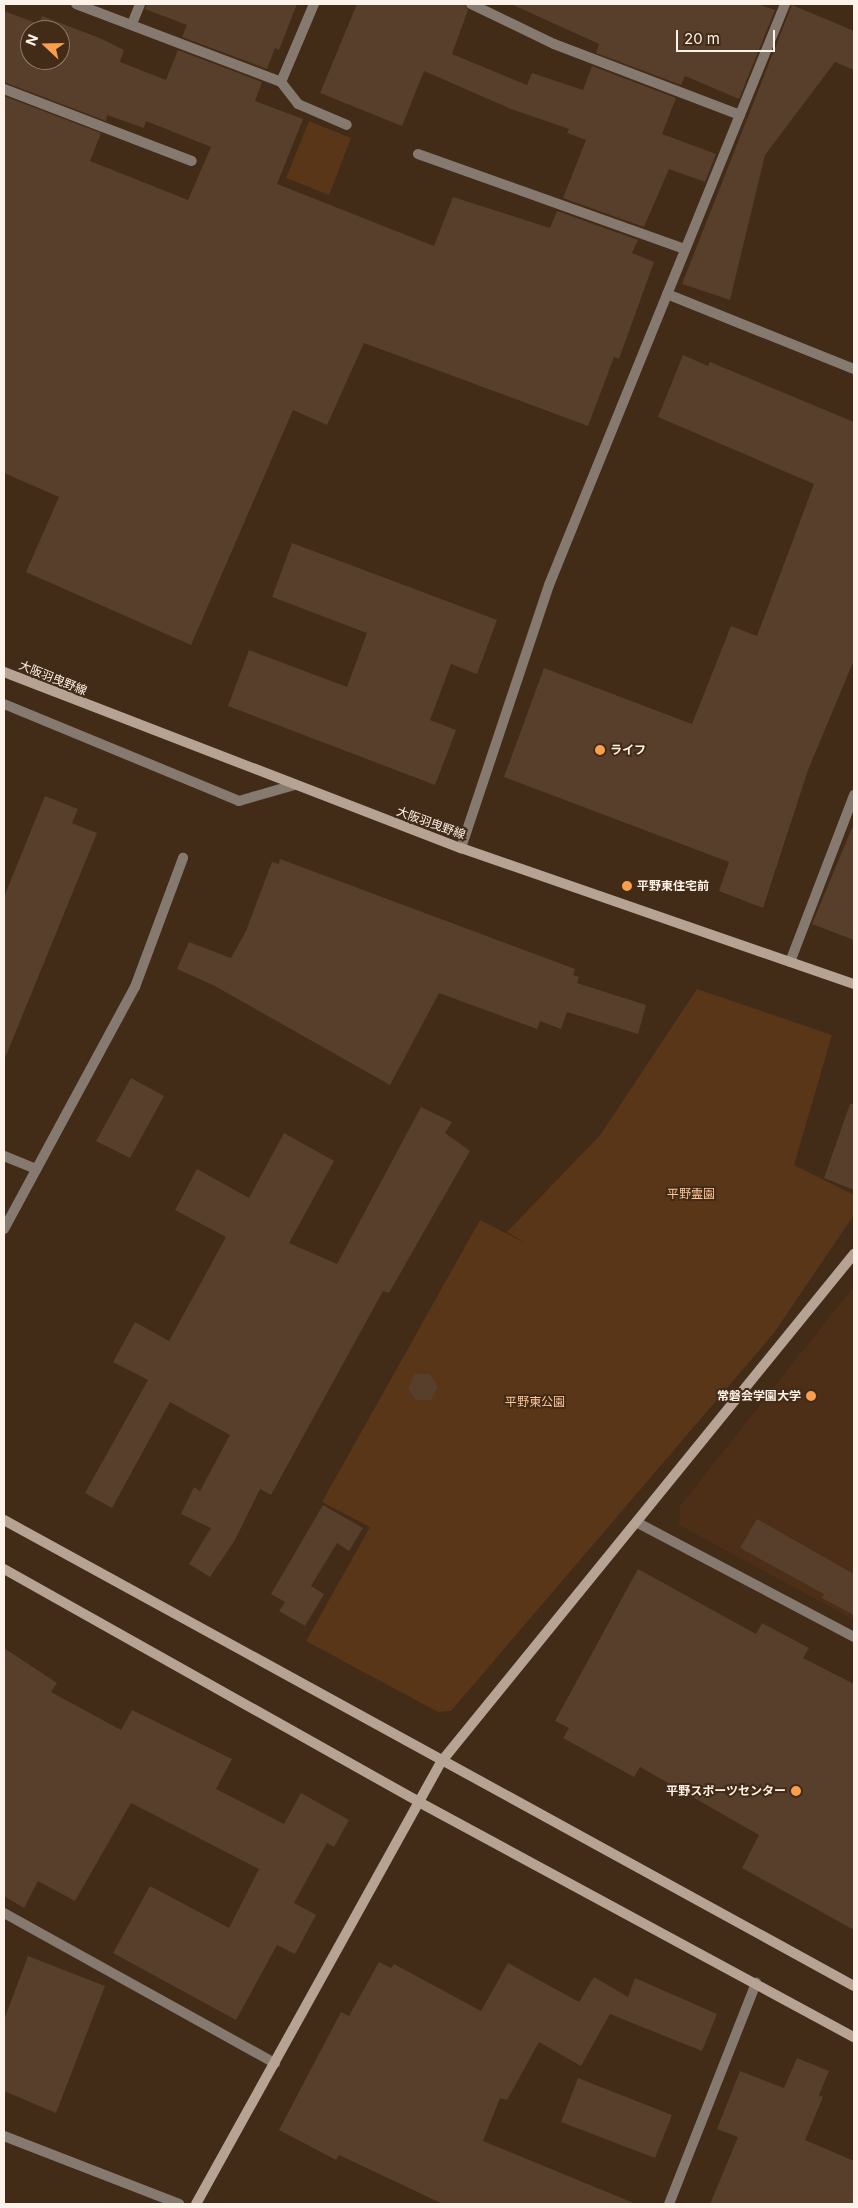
<!DOCTYPE html>
<meta charset="utf-8">
<style>
body{margin:0}
#map{position:relative;width:858px;height:2208px;overflow:hidden;background:#422b17;font-family:Inter,"Noto Sans JP",sans-serif}
div>[style]{position:absolute}
[style*='--x']{left:calc(var(--x)*1px);top:calc(var(--y)*1px);width:calc(var(--w)*1px);rotate:calc(var(--a)*1deg)}
.built>*{inset:0;background:#4c2f16}
.green>*{inset:0;background:#583617}
.building>*{inset:0;background:#573f2b}
.lane>*{height:10px;margin:-5px;padding:0 5px;transform-origin:5px;border-radius:5px;background:#867a70}
.street>*{height:10px;margin:-5px;padding:0 5px;transform-origin:5px;border-radius:5px;background:#867a70}
.secondary>*{height:10px;margin:-5px;padding:0 5px;transform-origin:5px;border-radius:5px;background:#b6a394}
.dots>*{width:14px;height:14px;translate:-50% -50%;box-sizing:border-box;border:2px solid #422b17;border-radius:50%}
span{translate:-50% -50%;white-space:nowrap;text-align:center;line-height:1.15;-webkit-text-stroke:4px #422b17;paint-order:stroke}
.street-label{font-size:12px;color:#fff2e9}
.poi-label{font-size:12px;color:#fff2e9;font-weight:700}
.left{translate:0 -50%;text-align:left}
.right{translate:-100% -50%;text-align:right}
.park-label{font-size:12px;color:#ffc596}
.frame{position:absolute;inset:0;border:5px solid #fff2e9;pointer-events:none}
.north{position:absolute;left:20px;top:20px;width:50px;height:50px;box-sizing:border-box;background:#422b17;border:1px solid #8e7b6b;border-radius:50%;rotate:291deg;font-size:14px;font-weight:700;line-height:20px;text-align:center;color:#fff2e9}
.north::after{content:'';display:block;margin:auto;width:18px;height:22px;background:#f99f4d;clip-path:polygon(50% 0,100% 100%,50% 72%,0 100%)}
.scale{position:absolute;left:676px;top:30px;width:99px;height:22px;box-sizing:border-box;border:2px solid #fff2e9;border-top:0;padding-left:6px;font-size:15px;line-height:18px;white-space:nowrap;color:#fff2e9;-webkit-text-stroke:4px #422b17;paint-order:stroke}
</style>
<div id="map">
<div class="built">
<i style="clip-path:polygon(854px 1286px,854px 1620px,679px 1525px,680px 1506px)"></i>
</div>
<div class="green">
<i style="clip-path:polygon(309px 121px,351px 138px,329px 195px,286px 178px)"></i>
<i style="clip-path:polygon(697px 989px,832px 1035px,794px 1165px,854px 1195px,854px 1215px,774px 1333px,451px 1711px,438px 1712px,306px 1641px,370px 1527px,322px 1502px,480px 1220px,525px 1243px,507px 1232px,601px 1134px)"></i>
</div>
<div class="building">
<i style="clip-path:polygon(147px 4px,297px 4px,279px 50px,275px 48px,267px 69px,182px 37px,187px 25px,145px 9px)"></i>
<i style="clip-path:polygon(357px 4px,464px 4px,468px 10px,452px 54px,527px 85px,532px 73px,583px 90px,592px 66px,676px 98px,662px 134px,716px 154px,705px 182px,669px 169px,644px 227px,563px 198px,586px 140px,567px 133px,569px 129px,511px 109px,424px 71px,402px 126px,320px 93px)"></i>
<i style="clip-path:polygon(511px 4px,758px 4px,775px 10px,739px 99px,685px 76px,681px 85px,596px 53px,599px 44px)"></i>
<i style="clip-path:polygon(792px 5px,854px 31px,854px 70px,835px 62px,765px 155px,730px 300px,682px 284px)"></i>
<i style="clip-path:polygon(evenodd,4px 11px,39px 24px,42px 16px,102px 39px,124px 50px,120px 62px,166px 80px,178px 50px,262px 82px,255px 101px,303px 119px,277px 184px,434px 246px,453px 197px,550px 228px,557px 211px,638px 240px,632px 253px,654px 262px,619px 359px,614px 357px,588px 426px,364px 343px,327px 425px,293px 410px,191px 645px,26px 572px,59px 497px,4px 473px,4px 96px,101px 133px,90px 161px,188px 200px,211px 147px,146px 121px,144px 128px,107px 115px,106px 121px,4px 82px,4px 11px,30px 30px,60px 30px,60px 60px,30px 60px,30px 30px)"></i>
<i style="clip-path:polygon(683px 355px,708px 366px,710px 362px,854px 422px,854px 660px,808px 770px,763px 908px,719px 891px,729px 862px,504px 777px,544px 668px,692px 724px,731px 626px,757px 636px,814px 484px,658px 417px)"></i>
<i style="clip-path:polygon(292px 543px,497px 620px,477px 674px,451px 664px,430px 720px,456px 730px,435px 785px,228px 706px,249px 650px,347px 687px,367px 633px,272px 597px)"></i>
<i style="clip-path:polygon(45px 796px,78px 809px,72px 823px,97px 833px,5px 1058px,4px 897px)"></i>
<i style="clip-path:polygon(852px 828px,854px 829px,854px 940px,812px 924px)"></i>
<i style="clip-path:polygon(280px 859px,575px 969px,573px 975px,579px 977px,577px 983px,646px 1005px,638px 1034px,567px 1012px,561px 1029px,540px 1021px,537px 1029px,439px 993px,390px 1085px,213px 985px,177px 969px,189px 942px,231px 958px,246px 931px,272px 862px,279px 864px)"></i>
<i style="clip-path:polygon(131px 1078px,164px 1096px,130px 1158px,96px 1141px)"></i>
<i style="clip-path:polygon(850px 1104px,854px 1104px,854px 1190px,824px 1178px)"></i>
<i style="clip-path:polygon(421px 1107px,452px 1122px,445px 1133px,470px 1151px,389px 1293px,383px 1291px,271px 1495px,260px 1489px,235px 1540px,210px 1577px,189px 1564px,211px 1528px,181px 1514px,194px 1487px,200px 1491px,230px 1435px,170px 1402px,112px 1508px,85px 1493px,148px 1380px,113px 1362px,135px 1322px,169px 1341px,226px 1237px,175px 1210px,197px 1169px,249px 1198px,284px 1133px,334px 1161px,289px 1243px,337px 1264px)"></i>
<i style="clip-path:polygon(415px 1374px,430px 1374px,438px 1387px,431px 1400px,416px 1400px,408px 1388px)"></i>
<i style="clip-path:polygon(323px 1505px,363px 1528px,349px 1551px,337px 1543px,311px 1586px,324px 1594px,305px 1626px,279px 1611px,285px 1602px,271px 1594px)"></i>
<i style="clip-path:polygon(757px 1519px,854px 1574px,854px 1615px,822px 1598px,824px 1594px,740px 1548px)"></i>
<i style="clip-path:polygon(638px 1569px,756px 1634px,762px 1623px,809px 1648px,803px 1658px,854px 1684px,854px 1930px,742px 1868px,759px 1835px,640px 1767px,634px 1777px,563px 1738px,569px 1728px,555px 1721px)"></i>
<i style="clip-path:polygon(4px 1648px,57px 1683px,51px 1692px,121px 1730px,132px 1710px,232px 1759px,216px 1789px,284px 1824px,301px 1793px,349px 1820px,334px 1847px,327px 1843px,294px 1903px,316px 1915px,295px 1954px,277px 1945px,236px 2020px,113px 1953px,150px 1886px,229px 1928px,259px 1869px,131px 1803px,75px 1901px,38px 1881px,24px 1908px,4px 1896px)"></i>
<i style="clip-path:polygon(28px 1956px,105px 1986px,56px 2113px,4px 2091px,4px 2020px)"></i>
<i style="clip-path:polygon(379px 1962px,391px 1968px,394px 1964px,481px 2011px,508px 1963px,579px 2002px,594px 1977px,628px 1997px,635px 1978px,717px 2014px,702px 2051px,610px 2014px,581px 2066px,539px 2042px,507px 2100px,500px 2098px,483px 2141px,636px 2204px,443px 2204px,339px 2155px,336px 2160px,279px 2130px,341px 2012px,349px 2016px)"></i>
<i style="clip-path:polygon(797px 2058px,829px 2071px,819px 2095px,823px 2097px,805px 2140px,854px 2161px,854px 2204px,710px 2204px,738px 2137px,717px 2129px,740px 2071px,784px 2088px)"></i>
<i style="clip-path:polygon(578px 2078px,672px 2115px,655px 2158px,561px 2122px)"></i>
</div>
<div class="lane">
<i style="--x:281;--y:82;--w:28;--a:52"></i>
<i style="--x:298;--y:104;--w:53;--a:23.2"></i>
<i style="--x:418;--y:154;--w:283;--a:19.6"></i>
</div>
<div class="street">
<i style="--x:76;--y:4;--w:219;--a:20.8"></i>
<i style="--x:281;--y:82;--w:85;--a:-67.1"></i>
<i style="--x:471;--y:4;--w:92;--a:25.7"></i>
<i style="--x:554;--y:44;--w:199;--a:20.9"></i>
<i style="--x:132;--y:24;--w:22;--a:-68"></i>
<i style="--x:4;--y:89;--w:201;--a:21"></i>
<i style="--x:667;--y:294;--w:201;--a:21.9"></i>
<i style="--x:4;--y:704;--w:254;--a:22.4"></i>
<i style="--x:239;--y:801;--w:57;--a:-16.2"></i>
<i style="--x:461;--y:848;--w:277;--a:-71.5"></i>
<i style="--x:549;--y:585;--w:627;--a:-67.89"></i>
<i style="--x:790;--y:962;--w:179;--a:-69"></i>
<i style="--x:4;--y:1156;--w:35;--a:22"></i>
<i style="--x:4;--y:1229;--w:275;--a:-61.6"></i>
<i style="--x:135;--y:987;--w:138;--a:-69.6"></i>
<i style="--x:638;--y:1523;--w:244;--a:27.8"></i>
<i style="--x:4;--y:1913;--w:310;--a:29"></i>
<i style="--x:4;--y:2136;--w:188;--a:21.2"></i>
<i style="--x:669;--y:2204;--w:238;--a:-68.5"></i>
</div>
<div class="secondary">
<i style="--x:4;--y:672;--w:490;--a:21.1"></i>
<i style="--x:461;--y:848;--w:416;--a:19.1"></i>
<i style="--x:4;--y:1520;--w:969;--a:28.73"></i>
<i style="--x:4;--y:1569;--w:474;--a:29.3"></i>
<i style="--x:417;--y:1801;--w:497;--a:28.4"></i>
<i style="--x:196;--y:2204;--w:505;--a:-61"></i>
<i style="--x:441;--y:1762;--w:655;--a:-50.89"></i>
</div>
<div class="dots">
<i style="left:600px;top:750px;background:#f99f4d"></i>
<i style="left:627px;top:886px;background:#f99f4d"></i>
<i style="left:811px;top:1396px;background:#f99f4d"></i>
<i style="left:796px;top:1791px;background:#f99f4d"></i>
</div>
<div class="street-label">
<span style="left:53px;top:678px;rotate:22deg">大阪羽曳野線</span>
<span style="left:431px;top:823px;rotate:20deg">大阪羽曳野線</span>
</div>
<div class="poi-label">
<span class="left" style="left:610px;top:750px">ライフ</span>
<span class="left" style="left:637px;top:886px">平野東住宅前</span>
<span class="right" style="left:801px;top:1396px">常磐会学園大学</span>
<span class="right" style="left:786px;top:1791px">平野スポーツセンター</span>
</div>
<div class="park-label">
<span style="left:691px;top:1194px">平野霊園</span>
<span style="left:535px;top:1402px">平野東公園</span>
</div>
<div class="frame"></div>
<div class="north">N</div>
<div class="scale">20 m</div>
</div>
